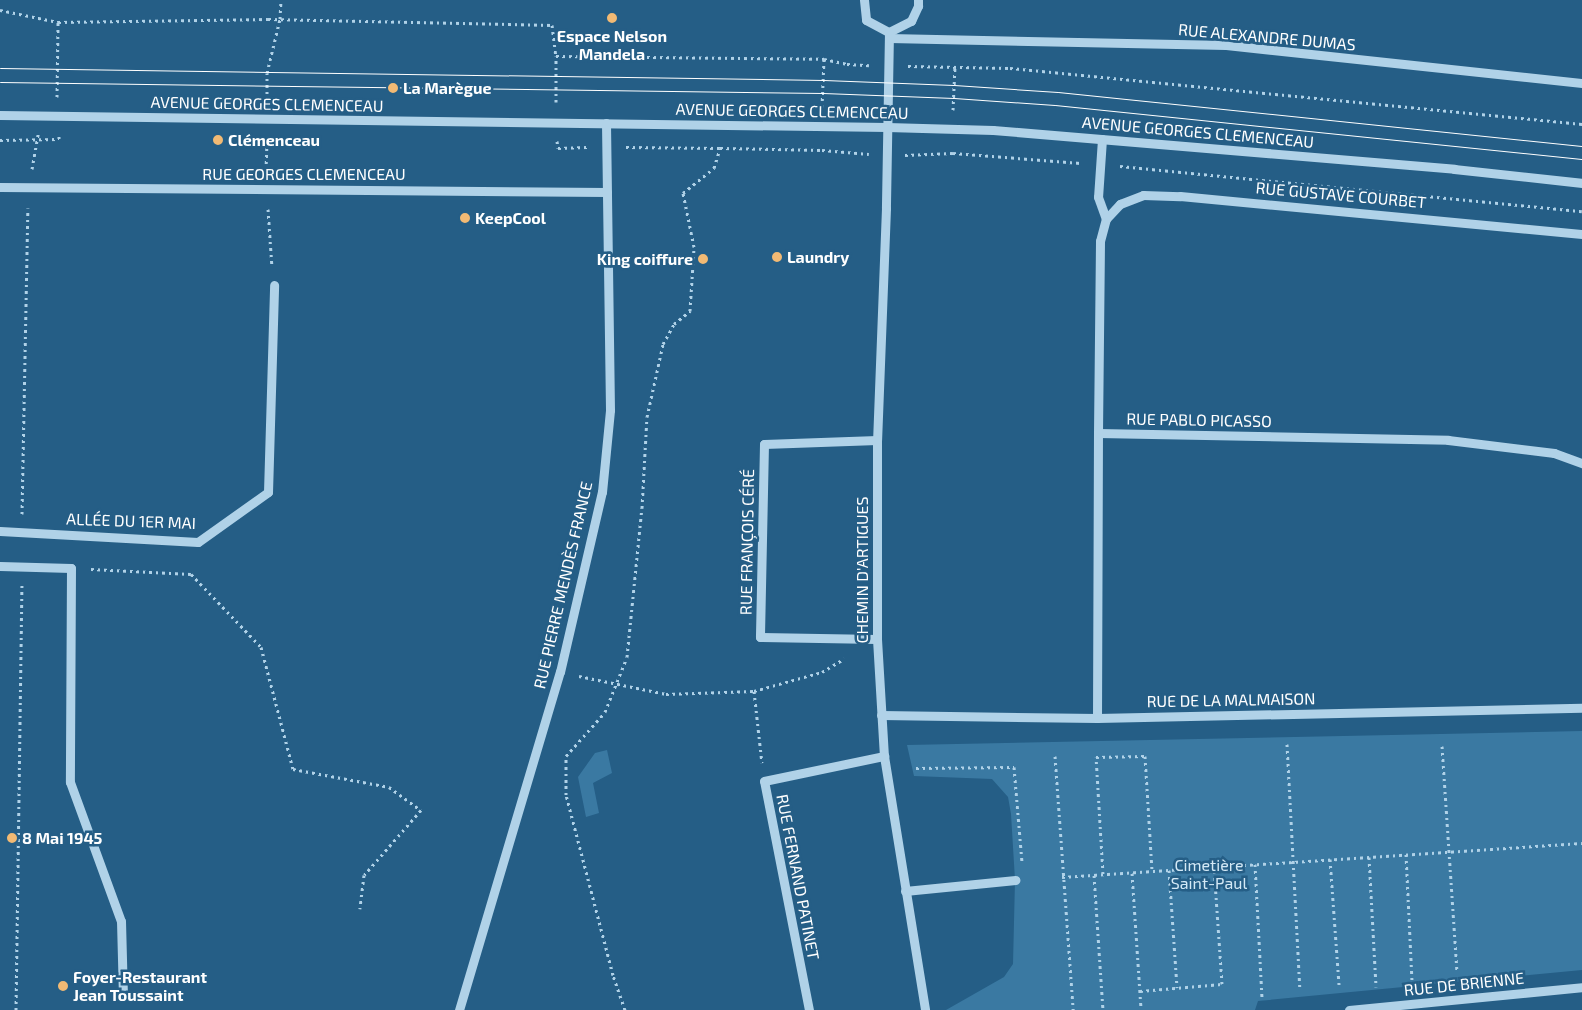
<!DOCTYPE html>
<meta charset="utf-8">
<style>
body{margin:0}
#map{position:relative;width:1582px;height:1010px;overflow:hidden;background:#255e86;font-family:"Exo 2",sans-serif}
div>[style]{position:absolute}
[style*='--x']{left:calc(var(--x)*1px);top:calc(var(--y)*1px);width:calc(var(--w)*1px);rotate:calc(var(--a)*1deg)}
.green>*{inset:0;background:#3a79a2}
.path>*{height:3px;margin-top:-1.5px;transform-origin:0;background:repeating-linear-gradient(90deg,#b0d2e8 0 2.5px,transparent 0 6.5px)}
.minor>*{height:9px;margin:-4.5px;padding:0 4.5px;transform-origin:4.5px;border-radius:4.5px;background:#b0d2e8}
.tram>*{height:1px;margin:-0.5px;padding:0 0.5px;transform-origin:0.5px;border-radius:0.5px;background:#fff}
.dots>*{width:14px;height:14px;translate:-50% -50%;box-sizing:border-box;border:2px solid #255e86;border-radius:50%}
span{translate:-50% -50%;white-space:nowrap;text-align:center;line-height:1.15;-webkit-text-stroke:5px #255e86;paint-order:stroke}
.poi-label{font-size:16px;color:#fff;font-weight:700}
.left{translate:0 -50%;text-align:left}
.right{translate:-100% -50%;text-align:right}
.street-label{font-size:16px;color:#fff}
.park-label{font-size:16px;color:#d4e9f6}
</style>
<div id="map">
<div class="green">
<i style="clip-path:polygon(1582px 731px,1582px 970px,1258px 1001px,1255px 1010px,946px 1010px,1004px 977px,1013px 964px,1015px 880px,1011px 814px,1008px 797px,992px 779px,914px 776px,907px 745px)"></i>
<i style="clip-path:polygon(607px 750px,612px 773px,593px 783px,599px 813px,586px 817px,578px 777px,595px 753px)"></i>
</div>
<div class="path">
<i style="--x:0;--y:10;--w:59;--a:11.7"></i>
<i style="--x:58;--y:22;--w:210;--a:-0.8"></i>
<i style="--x:268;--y:19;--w:284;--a:1.2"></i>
<i style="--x:552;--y:25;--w:31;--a:83"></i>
<i style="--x:556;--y:56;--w:268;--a:0.6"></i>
<i style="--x:824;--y:59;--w:24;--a:12"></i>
<i style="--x:847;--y:64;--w:22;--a:3"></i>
<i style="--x:908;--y:66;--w:102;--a:1.1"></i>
<i style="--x:1010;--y:68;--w:575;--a:5.59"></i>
<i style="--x:57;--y:97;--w:75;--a:-89.2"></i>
<i style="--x:267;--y:100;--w:27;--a:-90"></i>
<i style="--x:267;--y:73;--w:56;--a:-76.5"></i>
<i style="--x:280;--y:19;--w:19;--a:-87"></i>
<i style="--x:556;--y:102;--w:46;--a:-90"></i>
<i style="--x:822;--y:107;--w:48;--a:-87.6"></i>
<i style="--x:953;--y:110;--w:44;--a:-87.4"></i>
<i style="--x:0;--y:140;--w:59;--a:-1"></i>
<i style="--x:59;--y:139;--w:4;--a:-90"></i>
<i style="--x:557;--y:141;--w:7;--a:82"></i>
<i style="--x:558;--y:148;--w:29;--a:-2"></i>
<i style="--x:626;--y:147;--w:94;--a:0.6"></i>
<i style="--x:905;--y:155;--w:48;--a:-2.4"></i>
<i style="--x:953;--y:153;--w:128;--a:4.5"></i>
<i style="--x:1120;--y:166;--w:464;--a:5.6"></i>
<i style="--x:32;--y:169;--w:36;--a:-80"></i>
<i style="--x:266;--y:170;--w:31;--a:-88"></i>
<i style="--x:268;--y:209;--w:58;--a:86.1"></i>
<i style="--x:22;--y:514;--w:306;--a:-88.9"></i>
<i style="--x:91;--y:569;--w:100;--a:2.9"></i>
<i style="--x:191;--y:574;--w:101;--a:46.2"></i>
<i style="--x:261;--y:647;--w:126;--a:75.3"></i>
<i style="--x:293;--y:769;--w:98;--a:10.6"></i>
<i style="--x:389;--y:787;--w:39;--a:36"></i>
<i style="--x:421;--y:810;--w:86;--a:131.2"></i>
<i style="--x:364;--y:875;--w:34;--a:97"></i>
<i style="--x:579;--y:676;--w:89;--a:11.7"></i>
<i style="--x:666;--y:694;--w:88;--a:-2"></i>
<i style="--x:754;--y:691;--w:71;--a:-15.6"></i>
<i style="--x:822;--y:672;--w:26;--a:-31"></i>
<i style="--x:754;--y:691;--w:72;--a:83.7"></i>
<i style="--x:1287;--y:744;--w:245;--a:87"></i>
<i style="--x:1442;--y:746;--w:226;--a:86.2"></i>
<i style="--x:1055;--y:756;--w:255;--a:85.9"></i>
<i style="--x:916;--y:768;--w:98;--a:-0.6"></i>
<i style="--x:1014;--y:767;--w:95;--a:85.2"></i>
<i style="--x:1406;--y:854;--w:128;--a:87.3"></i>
<i style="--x:1369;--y:857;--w:130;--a:86.9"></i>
<i style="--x:1330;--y:859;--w:127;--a:85.9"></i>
<i style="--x:1255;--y:864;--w:133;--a:87"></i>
<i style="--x:1169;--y:870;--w:118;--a:86.1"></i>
<i style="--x:1132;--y:873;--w:137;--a:86.2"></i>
<i style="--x:1103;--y:874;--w:117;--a:-93.4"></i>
<i style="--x:1096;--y:757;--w:49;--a:-1.2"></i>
<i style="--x:1145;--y:756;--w:115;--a:86.5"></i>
<i style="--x:1094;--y:875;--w:135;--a:86.2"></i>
<i style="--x:1062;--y:877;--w:521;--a:-3.74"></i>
<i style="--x:1140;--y:991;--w:82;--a:-4.9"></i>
<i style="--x:1222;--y:984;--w:117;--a:-93.9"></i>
<i style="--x:16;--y:1010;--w:425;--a:-89.2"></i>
<i style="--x:625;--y:1010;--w:37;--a:-109"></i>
<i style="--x:613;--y:975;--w:186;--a:-104.6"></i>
<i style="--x:566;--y:795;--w:39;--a:-90"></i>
<i style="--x:566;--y:756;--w:59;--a:-48.4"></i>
<i style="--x:605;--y:712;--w:59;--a:-68.2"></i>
<i style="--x:627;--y:657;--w:150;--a:-84.3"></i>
<i style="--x:642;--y:508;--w:91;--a:-86.9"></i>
<i style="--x:647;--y:417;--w:75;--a:-77.6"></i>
<i style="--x:663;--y:344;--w:23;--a:-61"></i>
<i style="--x:674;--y:324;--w:21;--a:-39"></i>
<i style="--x:690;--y:311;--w:64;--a:-86.4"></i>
<i style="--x:694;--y:247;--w:55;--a:-101.5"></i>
<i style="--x:683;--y:193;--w:40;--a:-39"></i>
<i style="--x:714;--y:168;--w:21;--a:-73"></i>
<i style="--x:720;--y:148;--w:102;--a:1.1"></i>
<i style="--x:822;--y:150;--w:47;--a:4.9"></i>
</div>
<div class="minor">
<i style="--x:864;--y:0;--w:20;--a:84"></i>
<i style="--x:866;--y:20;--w:26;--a:28"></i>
<i style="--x:889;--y:32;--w:25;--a:-27"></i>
<i style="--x:911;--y:21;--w:17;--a:-65"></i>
<i style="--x:918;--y:6;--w:6;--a:-90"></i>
<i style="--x:889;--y:32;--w:176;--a:91"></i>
<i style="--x:886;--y:208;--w:232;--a:92.2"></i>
<i style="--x:877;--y:440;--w:199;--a:90"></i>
<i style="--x:877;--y:639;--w:117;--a:86.6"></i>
<i style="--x:884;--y:756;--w:257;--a:80.8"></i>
<i style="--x:889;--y:38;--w:337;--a:1.2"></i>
<i style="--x:1226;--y:45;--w:358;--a:6.1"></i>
<i style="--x:0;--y:115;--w:887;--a:0.78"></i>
<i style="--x:887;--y:127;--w:106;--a:1.6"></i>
<i style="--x:993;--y:130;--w:463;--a:4.8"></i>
<i style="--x:1454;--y:169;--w:129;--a:6.2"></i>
<i style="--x:1102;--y:139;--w:58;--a:93.9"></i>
<i style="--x:1098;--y:197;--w:23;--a:70"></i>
<i style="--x:0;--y:187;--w:607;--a:0.47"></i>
<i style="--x:1098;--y:433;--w:192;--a:-89.4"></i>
<i style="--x:1100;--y:241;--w:23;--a:-75"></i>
<i style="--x:1106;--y:219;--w:21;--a:-47"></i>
<i style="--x:1120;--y:204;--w:25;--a:-21"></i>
<i style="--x:1143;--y:195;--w:37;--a:2"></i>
<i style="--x:1180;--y:196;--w:404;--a:5.4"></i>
<i style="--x:877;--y:440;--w:113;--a:178"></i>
<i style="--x:764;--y:444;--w:193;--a:91.2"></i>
<i style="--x:760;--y:637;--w:117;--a:1"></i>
<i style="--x:0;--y:531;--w:198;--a:3.2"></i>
<i style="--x:198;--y:542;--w:86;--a:-35.5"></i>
<i style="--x:268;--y:492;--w:207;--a:-88.3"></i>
<i style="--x:0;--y:566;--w:71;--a:1.6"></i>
<i style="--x:71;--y:568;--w:214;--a:90.3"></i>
<i style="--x:70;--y:782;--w:148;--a:69.9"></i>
<i style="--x:121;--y:921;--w:74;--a:88.5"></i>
<i style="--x:881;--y:715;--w:216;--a:0.8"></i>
<i style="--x:1097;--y:718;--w:485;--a:-1.2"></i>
<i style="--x:1097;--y:718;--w:285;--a:-89.8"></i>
<i style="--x:1098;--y:433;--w:350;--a:1.1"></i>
<i style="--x:1448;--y:440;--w:107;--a:7"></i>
<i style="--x:1554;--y:453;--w:30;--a:20"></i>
<i style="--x:905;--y:891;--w:111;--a:-5.7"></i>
<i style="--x:459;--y:1010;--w:353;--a:-73.4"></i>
<i style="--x:560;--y:672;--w:185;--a:-76.9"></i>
<i style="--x:602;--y:492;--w:82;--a:-84.4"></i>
<i style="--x:610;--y:410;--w:287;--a:-90.8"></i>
<i style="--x:809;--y:1010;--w:233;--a:-101.1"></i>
<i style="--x:764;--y:781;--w:123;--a:-11.8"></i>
<i style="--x:1349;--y:1010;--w:234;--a:-5.6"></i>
</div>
<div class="tram">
<i style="--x:0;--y:68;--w:824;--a:0.83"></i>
<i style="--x:824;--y:80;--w:130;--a:2.2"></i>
<i style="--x:954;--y:85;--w:104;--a:3.9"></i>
<i style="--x:1058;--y:92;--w:527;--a:5.88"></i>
<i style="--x:0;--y:82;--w:823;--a:0.77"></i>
<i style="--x:823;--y:93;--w:131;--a:2.2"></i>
<i style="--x:954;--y:98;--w:101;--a:4"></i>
<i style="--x:1055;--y:105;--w:530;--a:5.85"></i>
</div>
<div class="dots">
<i style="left:612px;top:18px;background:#f2ba74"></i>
<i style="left:393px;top:88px;background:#f2ba74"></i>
<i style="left:218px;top:140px;background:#f2ba74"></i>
<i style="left:465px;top:218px;background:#f2ba74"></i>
<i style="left:777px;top:257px;background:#f2ba74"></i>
<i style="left:703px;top:259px;background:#f2ba74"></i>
<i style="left:12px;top:838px;background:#f2ba74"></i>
<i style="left:63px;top:986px;background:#f2ba74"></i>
</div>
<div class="poi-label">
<span style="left:612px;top:45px">Espace Nelson<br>Mandela</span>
<span class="left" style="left:403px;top:88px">La Marègue</span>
<span class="left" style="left:228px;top:140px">Clémenceau</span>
<span class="left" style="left:475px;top:218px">KeepCool</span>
<span class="left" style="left:787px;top:257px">Laundry</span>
<span class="right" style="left:693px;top:259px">King coiffure</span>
<span class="left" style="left:22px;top:838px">8 Mai 1945</span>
<span class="left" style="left:73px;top:986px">Foyer-Restaurant<br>Jean Toussaint</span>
</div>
<div class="street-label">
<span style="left:1267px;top:37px;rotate:5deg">RUE ALEXANDRE DUMAS</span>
<span style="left:267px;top:104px;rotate:1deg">AVENUE GEORGES CLEMENCEAU</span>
<span style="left:792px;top:111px;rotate:1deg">AVENUE GEORGES CLEMENCEAU</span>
<span style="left:1198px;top:132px;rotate:5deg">AVENUE GEORGES CLEMENCEAU</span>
<span style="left:304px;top:174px">RUE GEORGES CLEMENCEAU</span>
<span style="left:1341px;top:195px;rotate:5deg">RUE GUSTAVE COURBET</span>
<span style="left:1199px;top:420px;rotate:1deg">RUE PABLO PICASSO</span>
<span style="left:131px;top:521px;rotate:2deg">ALLÉE DU 1ER MAI</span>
<span style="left:747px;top:542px;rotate:-89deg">RUE FRANÇOIS CÉRÉ</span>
<span style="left:862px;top:570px;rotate:-90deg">CHEMIN D'ARTIGUES</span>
<span style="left:563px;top:585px;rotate:-77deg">RUE PIERRE MENDÈS FRANCE</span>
<span style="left:1231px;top:700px;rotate:-1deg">RUE DE LA MALMAISON</span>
<span style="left:798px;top:877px;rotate:79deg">RUE FERNAND PATINET</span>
<span style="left:1464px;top:984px;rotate:-6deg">RUE DE BRIENNE</span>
</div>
<div class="park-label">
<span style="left:1209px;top:874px">Cimetière<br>Saint-Paul</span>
</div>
</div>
